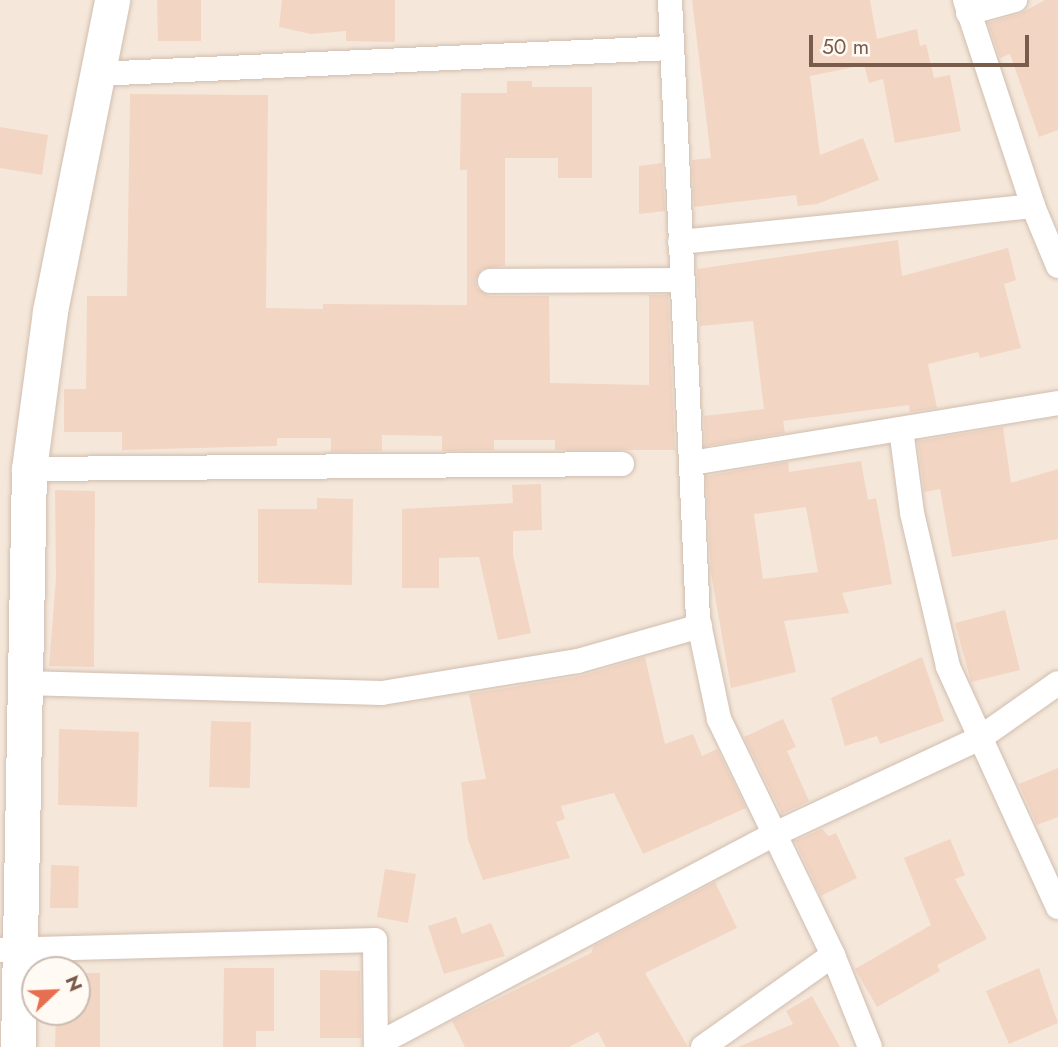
<!DOCTYPE html>
<style>
body{margin:0}
#map{position:relative;width:1058px;height:1047px;overflow:hidden;background:#fdf6ec;font-family:Jost,sans-serif}
div>[style]{position:absolute}
[style*='--x']{left:calc(var(--x)*1px);top:calc(var(--y)*1px);width:calc(var(--w)*1px);rotate:calc(var(--a)*1deg)}
.residential>*{inset:0;background:#f5e8da}
.building>*{inset:0;background:#f3d5c3}
.roads{filter:drop-shadow(0 0 2px #d1beb0) drop-shadow(0 0 2px #d1beb0)}
.street>*{height:24px;margin:-12px;padding:0 12px;transform-origin:12px;border-radius:12px;background:#fff}
.secondary>*{height:35px;margin:-17.5px;padding:0 17.5px;transform-origin:17.5px;border-radius:17.5px;background:#fff}
span{translate:-50% -50%;white-space:nowrap;text-align:center;line-height:1.15;-webkit-text-stroke:7px #fffaf3;paint-order:stroke}
.north{position:absolute;left:21px;top:956px;width:70px;height:70px;box-sizing:border-box;background:#fffaf3;border:2px solid #cabbb1;border-radius:50%;rotate:67deg;font-size:19px;font-weight:700;line-height:28px;text-align:center;color:#7a5c4d}
.north::after{content:'';display:block;margin:auto;width:24px;height:32px;background:#e76f51;clip-path:polygon(50% 0,100% 100%,50% 72%,0 100%)}
.scale{position:absolute;left:809px;top:35px;width:220px;height:32px;box-sizing:border-box;border:4px solid #7a5c4d;border-top:0;padding-left:9px;font-size:21px;line-height:24px;white-space:nowrap;color:#7a5c4d;-webkit-text-stroke:5px #fffaf3;paint-order:stroke}
</style>
<div id="map">
<div class="residential">
<i style="clip-path:polygon(evenodd,0 0,1058px 0,1058px 1047px,0 1047px,0 0,35px 970px,77px 970px,77px 1012px,35px 1012px,35px 970px)"></i>
</div>
<div class="building">
<i style="clip-path:polygon(157px 0,201px 0,201px 41px,158px 41px)"></i>
<i style="clip-path:polygon(282px 0,395px 0,395px 42px,346px 41px,346px 31px,311px 34px,279px 27px)"></i>
<i style="clip-path:polygon(692px 0,870px 0,877px 39px,917px 29px,920px 46px,926px 44px,934px 78px,950px 75px,961px 131px,895px 143px,883px 79px,869px 83px,864px 65px,810px 76px,820px 155px,863px 138px,879px 180px,817px 204px,798px 206px,796px 195px,694px 207px,692px 160px,711px 158px)"></i>
<i style="clip-path:polygon(1045px 0,1058px 0,1058px 130px,1039px 137px,1010px 54px,1000px 58px,988px 23px,1019px 14px)"></i>
<i style="clip-path:polygon(507px 81px,532px 81px,532px 87px,592px 87px,592px 178px,558px 178px,558px 158px,505px 158px,505px 266px,482px 269px,475px 280px,477px 288px,490px 296px,549px 296px,550px 383px,649px 385px,649px 295px,668px 295px,675px 450px,555px 450px,555px 440px,494px 440px,494px 450px,442px 451px,442px 436px,382px 435px,382px 451px,331px 452px,331px 438px,277px 438px,277px 446px,122px 450px,122px 432px,64px 432px,64px 389px,86px 389px,87px 296px,127px 296px,130px 94px,268px 95px,266px 308px,323px 309px,323px 304px,467px 305px,467px 170px,460px 170px,461px 93px,507px 93px)"></i>
<i style="clip-path:polygon(0 127px,48px 135px,42px 175px,0 168px)"></i>
<i style="clip-path:polygon(662px 163px,665px 211px,639px 214px,639px 166px)"></i>
<i style="clip-path:polygon(898px 240px,902px 276px,1008px 248px,1016px 280px,1004px 284px,1021px 348px,980px 358px,978px 352px,928px 364px,937px 408px,910px 412px,909px 405px,783px 421px,785px 433px,705px 446px,704px 416px,764px 409px,753px 321px,700px 326px,697px 269px)"></i>
<i style="clip-path:polygon(1003px 427px,1011px 483px,1058px 469px,1058px 539px,952px 557px,940px 489px,924px 492px,918px 441px)"></i>
<i style="clip-path:polygon(evenodd,861px 461px,868px 500px,876px 498px,892px 584px,842px 593px,849px 613px,784px 621px,796px 672px,731px 688px,711px 573px,706px 476px,788px 462px,789px 472px,861px 461px,806px 507px,818px 572px,763px 579px,754px 514px,806px 507px)"></i>
<i style="clip-path:polygon(541px 484px,542px 530px,513px 531px,513px 555px,531px 633px,498px 640px,479px 557px,439px 558px,439px 588px,402px 588px,402px 509px,513px 503px,512px 485px)"></i>
<i style="clip-path:polygon(55px 490px,95px 491px,94px 667px,49px 666px,56px 579px)"></i>
<i style="clip-path:polygon(317px 498px,353px 499px,352px 585px,258px 583px,258px 509px,317px 509px)"></i>
<i style="clip-path:polygon(1005px 610px,1020px 670px,971px 682px,955px 623px)"></i>
<i style="clip-path:polygon(645px 657px,665px 744px,693px 734px,702px 756px,717px 749px,746px 808px,643px 854px,614px 793px,561px 806px,565px 819px,556px 822px,570px 858px,483px 880px,468px 840px,461px 782px,486px 779px,469px 694px,581px 676px)"></i>
<i style="clip-path:polygon(922px 657px,944px 721px,880px 744px,877px 736px,845px 746px,831px 698px)"></i>
<i style="clip-path:polygon(783px 719px,796px 747px,787px 751px,809px 801px,782px 814px,744px 737px)"></i>
<i style="clip-path:polygon(211px 721px,251px 722px,250px 788px,209px 787px)"></i>
<i style="clip-path:polygon(59px 729px,139px 732px,137px 807px,58px 805px)"></i>
<i style="clip-path:polygon(1058px 768px,1058px 817px,1037px 825px,1019px 784px)"></i>
<i style="clip-path:polygon(822px 829px,829px 836px,836px 833px,857px 878px,821px 896px,795px 841px)"></i>
<i style="clip-path:polygon(950px 839px,965px 875px,955px 879px,987px 939px,937px 965px,940px 971px,877px 1007px,855px 969px,931px 925px,904px 858px)"></i>
<i style="clip-path:polygon(51px 865px,79px 866px,78px 908px,50px 908px)"></i>
<i style="clip-path:polygon(385px 869px,416px 874px,408px 923px,377px 917px)"></i>
<i style="clip-path:polygon(715px 882px,737px 928px,645px 973px,688px 1047px,606px 1047px,598px 1032px,569px 1047px,465px 1047px,452px 1021px,591px 953px,594px 946px)"></i>
<i style="clip-path:polygon(456px 917px,462px 934px,491px 923px,505px 956px,444px 974px,428px 926px)"></i>
<i style="clip-path:polygon(224px 968px,274px 968px,274px 1031px,256px 1031px,256px 1047px,223px 1047px)"></i>
<i style="clip-path:polygon(1039px 968px,1058px 1023px,1009px 1044px,986px 991px)"></i>
<i style="clip-path:polygon(320px 970px,360px 971px,361px 1038px,320px 1038px)"></i>
<i style="clip-path:polygon(77px 973px,100px 973px,100px 1047px,55px 1047px,56px 1012px,77px 1012px)"></i>
<i style="clip-path:polygon(812px 996px,840px 1047px,738px 1047px,793px 1024px,786px 1011px)"></i>
</div>
<div class="roads">
<div class="street">
<i style="--x:670;--y:0;--w:620;--a:87.41"></i>
<i style="--x:698;--y:619;--w:102;--a:78.1"></i>
<i style="--x:719;--y:719;--w:262;--a:64.2"></i>
<i style="--x:833;--y:955;--w:99;--a:68.1"></i>
<i style="--x:965;--y:0;--w:217;--a:71.7"></i>
<i style="--x:1033;--y:206;--w:65;--a:67.4"></i>
<i style="--x:968;--y:13;--w:49;--a:-15.5"></i>
<i style="--x:96;--y:74;--w:576;--a:-2.59"></i>
<i style="--x:680;--y:242;--w:355;--a:-5.8"></i>
<i style="--x:490;--y:281;--w:193;--a:-0.3"></i>
<i style="--x:901;--y:429;--w:85;--a:82.5"></i>
<i style="--x:912;--y:513;--w:158;--a:76.8"></i>
<i style="--x:948;--y:667;--w:264;--a:65.4"></i>
<i style="--x:692;--y:463;--w:371;--a:-9.3"></i>
<i style="--x:29;--y:469;--w:593;--a:-0.48"></i>
<i style="--x:24;--y:683;--w:358;--a:1.6"></i>
<i style="--x:382;--y:693;--w:199;--a:-9.3"></i>
<i style="--x:578;--y:661;--w:127;--a:-16"></i>
<i style="--x:0;--y:950;--w:375;--a:-1.5"></i>
<i style="--x:375;--y:940;--w:107;--a:89.5"></i>
<i style="--x:376;--y:1045;--w:451;--a:-27.9"></i>
<i style="--x:775;--y:834;--w:226;--a:-25.1"></i>
<i style="--x:980;--y:738;--w:95;--a:-35.2"></i>
<i style="--x:703;--y:1047;--w:159;--a:-35.3"></i>
</div>
<div class="secondary">
<i style="--x:18;--y:1047;--w:578;--a:-88.91"></i>
<i style="--x:29;--y:469;--w:159;--a:-82.4"></i>
<i style="--x:50;--y:311;--w:317;--a:-78.7"></i>
</div>
</div>
<div class="north">N</div>
<div class="scale">50 m</div>
</div>
